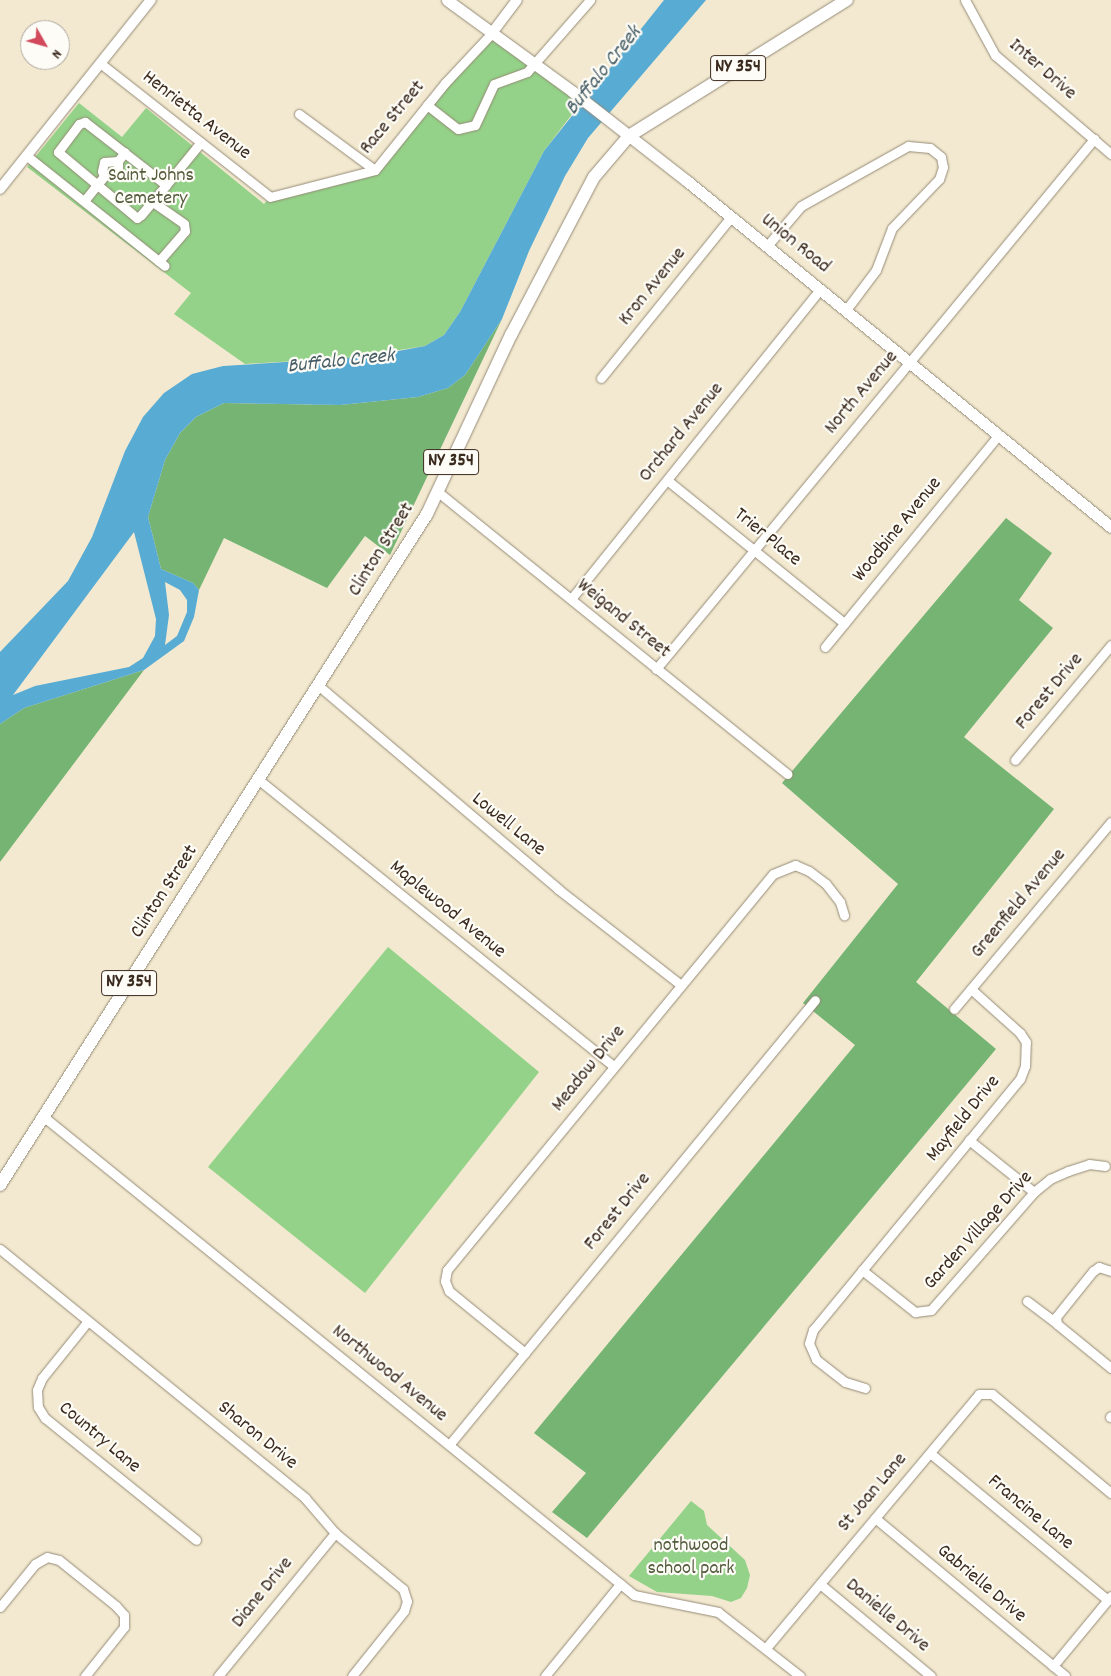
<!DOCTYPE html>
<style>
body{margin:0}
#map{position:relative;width:1111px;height:1676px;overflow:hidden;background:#f2e9d0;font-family:Dekko,sans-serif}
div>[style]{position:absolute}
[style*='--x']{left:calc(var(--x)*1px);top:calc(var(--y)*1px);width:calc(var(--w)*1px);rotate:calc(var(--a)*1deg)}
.green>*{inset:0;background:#93d288}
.forest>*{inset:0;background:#76b474}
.water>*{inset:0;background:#58abd3}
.roads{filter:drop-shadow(0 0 1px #968a77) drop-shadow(0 0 1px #968a77)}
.minor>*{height:9px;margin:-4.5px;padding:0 4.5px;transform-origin:4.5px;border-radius:4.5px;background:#fff}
.tertiary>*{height:10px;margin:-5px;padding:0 5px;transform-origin:5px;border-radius:5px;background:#fff}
.secondary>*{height:11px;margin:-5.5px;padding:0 5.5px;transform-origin:5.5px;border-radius:5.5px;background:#fff}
.primary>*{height:12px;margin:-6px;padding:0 6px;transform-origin:6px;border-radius:6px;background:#fff}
span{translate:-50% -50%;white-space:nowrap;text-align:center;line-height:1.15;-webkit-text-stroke:4.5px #fdfcf7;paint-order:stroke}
.shield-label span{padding:1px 4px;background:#fdfcf7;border:1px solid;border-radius:4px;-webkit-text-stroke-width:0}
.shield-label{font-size:19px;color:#3b2a1e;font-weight:700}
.street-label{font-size:20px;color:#3b2a1e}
.park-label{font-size:20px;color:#555c3e}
.water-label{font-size:21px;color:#475e66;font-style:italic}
.north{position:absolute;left:20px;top:20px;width:50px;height:50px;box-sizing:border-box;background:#fdfcf7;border:1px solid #afa8a0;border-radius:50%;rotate:128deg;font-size:14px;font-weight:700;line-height:20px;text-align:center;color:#3b2a1e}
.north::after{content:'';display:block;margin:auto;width:18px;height:22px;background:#d1495b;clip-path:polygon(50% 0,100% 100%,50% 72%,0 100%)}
</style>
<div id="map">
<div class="green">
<i style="clip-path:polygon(492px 33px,582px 101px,544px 151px,460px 312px,444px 335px,425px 346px,348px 358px,245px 364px,174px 314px,191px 293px,27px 167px,79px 103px,122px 137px,146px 108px,264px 204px,270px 197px,375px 170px)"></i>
<i style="clip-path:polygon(388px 947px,539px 1072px,365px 1293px,208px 1167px)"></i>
<i style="clip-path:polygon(691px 1501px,704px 1511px,707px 1525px,745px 1560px,750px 1575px,747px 1588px,741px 1598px,731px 1602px,712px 1596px,657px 1592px,629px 1576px)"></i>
</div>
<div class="forest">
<i style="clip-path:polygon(502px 319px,390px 555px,365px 536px,327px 588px,224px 538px,199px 590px,193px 583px,161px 569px,148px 517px,165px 460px,180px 433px,196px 417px,224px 403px,340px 405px,418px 397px,448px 388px,465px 375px)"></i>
<i style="clip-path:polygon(1006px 518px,1052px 553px,1019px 600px,1053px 628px,964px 737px,1054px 809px,916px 982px,996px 1049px,587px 1538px,552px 1512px,586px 1473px,534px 1433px,855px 1045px,803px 1003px,898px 884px,782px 783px)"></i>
<i style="clip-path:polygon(144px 670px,0 862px,0 724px,24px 708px)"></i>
</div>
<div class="water">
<i style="clip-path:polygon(evenodd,664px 0,706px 0,588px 138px,565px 176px,529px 251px,502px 319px,465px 375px,448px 388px,418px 397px,340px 405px,224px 403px,196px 417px,180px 433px,165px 460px,148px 517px,161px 569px,193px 583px,199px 590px,194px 617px,184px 641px,144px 670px,24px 708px,0 724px,0 652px,68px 581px,92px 537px,125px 451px,143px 417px,164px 393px,192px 374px,223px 366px,348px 358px,398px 351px,425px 346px,444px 335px,460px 312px,544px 151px,664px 0,134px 532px,156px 619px,155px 636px,143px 658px,129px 667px,35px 686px,13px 695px,134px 532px,664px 0,165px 582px,180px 590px,187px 600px,187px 612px,177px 636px,165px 645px,169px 615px,165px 582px)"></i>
</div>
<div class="roads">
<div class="minor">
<i style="--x:965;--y:0;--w:63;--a:61.4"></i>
<i style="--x:995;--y:55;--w:153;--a:40.5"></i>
<i style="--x:100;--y:63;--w:216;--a:38.2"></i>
<i style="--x:270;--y:197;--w:108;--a:-14.4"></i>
<i style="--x:375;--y:170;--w:112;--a:-51.2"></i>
<i style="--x:445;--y:83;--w:69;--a:-46.8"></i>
<i style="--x:427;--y:105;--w:39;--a:38"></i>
<i style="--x:458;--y:129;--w:17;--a:-13"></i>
<i style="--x:475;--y:125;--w:45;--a:-65.1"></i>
<i style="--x:494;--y:84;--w:35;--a:-20"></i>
<i style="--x:527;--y:72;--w:96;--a:-48.8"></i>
<i style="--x:299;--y:114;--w:94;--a:36.4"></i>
<i style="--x:27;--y:156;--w:176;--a:38.6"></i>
<i style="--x:104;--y:176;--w:5;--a:-112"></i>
<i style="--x:102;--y:171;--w:9;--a:-77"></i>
<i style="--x:104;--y:162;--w:14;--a:-4"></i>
<i style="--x:166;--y:185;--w:103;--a:-142.1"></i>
<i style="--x:85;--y:122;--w:6;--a:162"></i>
<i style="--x:79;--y:124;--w:35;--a:127"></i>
<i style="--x:58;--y:152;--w:103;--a:39.9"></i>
<i style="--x:137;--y:218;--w:5;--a:-37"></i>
<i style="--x:141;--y:215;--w:39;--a:-50"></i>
<i style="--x:166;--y:185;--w:55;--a:-50.9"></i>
<i style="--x:84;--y:201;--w:32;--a:-51"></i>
<i style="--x:104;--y:176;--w:15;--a:-16"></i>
<i style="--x:118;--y:172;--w:11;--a:-90"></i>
<i style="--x:118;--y:161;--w:11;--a:-52"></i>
<i style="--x:153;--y:202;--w:38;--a:35"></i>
<i style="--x:184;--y:224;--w:7;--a:82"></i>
<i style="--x:185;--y:231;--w:40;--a:131"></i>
<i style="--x:767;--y:246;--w:52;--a:-49.6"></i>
<i style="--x:801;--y:206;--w:123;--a:-29.3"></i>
<i style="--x:908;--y:146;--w:22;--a:5"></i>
<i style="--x:930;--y:148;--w:14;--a:39"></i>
<i style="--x:941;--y:157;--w:10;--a:79"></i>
<i style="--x:943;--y:167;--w:13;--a:108"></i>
<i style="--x:939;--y:179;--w:68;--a:133.8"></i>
<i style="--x:892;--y:228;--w:45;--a:110.9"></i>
<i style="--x:876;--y:270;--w:50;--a:126.9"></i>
<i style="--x:601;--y:378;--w:207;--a:-51.1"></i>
<i style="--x:667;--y:480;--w:228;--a:38.9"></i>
<i style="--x:438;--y:492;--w:449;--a:38.9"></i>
<i style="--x:571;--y:599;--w:398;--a:-51.2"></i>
<i style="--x:825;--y:647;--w:273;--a:-50.7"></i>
<i style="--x:656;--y:669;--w:688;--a:-50.43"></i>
<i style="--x:319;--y:686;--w:314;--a:40.3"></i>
<i style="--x:558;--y:889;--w:156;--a:38"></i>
<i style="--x:1015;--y:760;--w:150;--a:-50.1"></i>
<i style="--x:259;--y:780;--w:455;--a:38.9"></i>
<i style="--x:954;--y:1009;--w:244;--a:-50"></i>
<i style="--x:44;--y:1117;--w:759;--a:39.01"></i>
<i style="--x:634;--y:1595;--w:86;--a:11.4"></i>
<i style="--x:718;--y:1612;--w:104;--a:38"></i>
<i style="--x:969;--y:1140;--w:83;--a:38.7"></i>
<i style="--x:0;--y:1249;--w:394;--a:39.2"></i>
<i style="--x:305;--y:1498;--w:46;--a:49.4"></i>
<i style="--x:335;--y:1533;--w:88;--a:39.5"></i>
<i style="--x:403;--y:1589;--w:13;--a:72"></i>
<i style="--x:407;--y:1601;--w:10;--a:107"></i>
<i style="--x:404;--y:1611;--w:83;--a:128.7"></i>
<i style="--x:862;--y:1270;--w:68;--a:38.4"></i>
<i style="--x:915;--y:1312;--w:16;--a:-7"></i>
<i style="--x:931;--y:1310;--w:157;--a:-48.9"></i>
<i style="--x:1034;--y:1192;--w:21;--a:-39"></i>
<i style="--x:1050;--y:1179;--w:20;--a:-24"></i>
<i style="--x:1068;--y:1171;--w:22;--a:-18"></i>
<i style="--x:1089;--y:1164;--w:16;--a:7"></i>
<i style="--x:1111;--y:1271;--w:13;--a:-162"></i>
<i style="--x:1099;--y:1267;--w:7;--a:146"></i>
<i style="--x:1093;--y:1271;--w:59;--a:128.8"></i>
<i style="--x:1056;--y:1317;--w:7;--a:82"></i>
<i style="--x:1057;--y:1324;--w:70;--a:39.2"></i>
<i style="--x:1027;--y:1301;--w:38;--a:37"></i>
<i style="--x:88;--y:1321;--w:73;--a:128.9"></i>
<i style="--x:42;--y:1378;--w:13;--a:113"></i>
<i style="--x:37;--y:1390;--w:17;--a:87"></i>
<i style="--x:38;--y:1407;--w:13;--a:58"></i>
<i style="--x:45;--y:1418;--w:194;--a:38.9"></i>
<i style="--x:525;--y:1353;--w:98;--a:-140.8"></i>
<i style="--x:449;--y:1291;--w:11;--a:-112"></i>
<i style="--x:445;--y:1281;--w:11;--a:-80"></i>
<i style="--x:447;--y:1270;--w:513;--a:-50.54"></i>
<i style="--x:773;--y:874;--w:24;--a:-22"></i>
<i style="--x:795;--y:865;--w:15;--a:23"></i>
<i style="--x:809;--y:871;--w:21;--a:37"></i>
<i style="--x:826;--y:884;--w:23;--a:52"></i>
<i style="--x:840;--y:902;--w:14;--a:73"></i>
<i style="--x:865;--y:1388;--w:21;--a:-163"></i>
<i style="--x:845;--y:1382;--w:37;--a:-142"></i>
<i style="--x:816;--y:1359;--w:17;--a:-114"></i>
<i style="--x:809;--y:1343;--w:14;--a:-73"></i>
<i style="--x:813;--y:1330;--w:325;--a:-50.5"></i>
<i style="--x:1020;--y:1079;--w:14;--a:-69"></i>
<i style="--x:1025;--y:1066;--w:24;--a:-88"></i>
<i style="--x:1026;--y:1042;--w:11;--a:-124"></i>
<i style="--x:1020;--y:1033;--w:66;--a:-138.1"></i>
<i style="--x:1110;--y:1417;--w:1;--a:-45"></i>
<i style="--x:449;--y:1445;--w:576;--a:-50.56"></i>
<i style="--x:930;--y:1453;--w:231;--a:39.6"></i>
<i style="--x:875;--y:1518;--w:247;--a:39.7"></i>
<i style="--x:820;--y:1584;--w:144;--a:39.7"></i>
<i style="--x:0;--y:1607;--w:55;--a:-50.9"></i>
<i style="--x:35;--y:1564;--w:14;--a:-30"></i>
<i style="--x:47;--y:1557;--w:12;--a:14"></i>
<i style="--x:59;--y:1560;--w:73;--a:38.9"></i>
<i style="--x:116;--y:1606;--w:12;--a:48"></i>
<i style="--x:124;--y:1615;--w:12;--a:90"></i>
<i style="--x:124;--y:1627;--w:63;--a:128.5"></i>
<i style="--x:766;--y:1648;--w:331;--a:-50"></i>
<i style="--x:979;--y:1394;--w:13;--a:0"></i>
<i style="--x:992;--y:1394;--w:155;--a:39.8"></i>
<i style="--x:1053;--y:1666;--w:91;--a:-50.4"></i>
<i style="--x:218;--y:1676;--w:185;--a:-50.7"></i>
<i style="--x:545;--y:1676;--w:119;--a:-50.8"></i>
</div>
<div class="tertiary">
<i style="--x:492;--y:33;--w:41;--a:-52.9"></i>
<i style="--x:0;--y:189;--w:242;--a:-51.4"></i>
</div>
<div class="secondary">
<i style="--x:447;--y:0;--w:156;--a:36.1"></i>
<i style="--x:573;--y:92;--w:145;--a:38"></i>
<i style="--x:687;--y:181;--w:547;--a:39.22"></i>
</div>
<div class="primary">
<i style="--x:0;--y:1185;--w:795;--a:-57.53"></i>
<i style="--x:427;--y:514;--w:198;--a:-64.9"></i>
<i style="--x:511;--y:335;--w:178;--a:-62.3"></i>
<i style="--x:594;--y:177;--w:54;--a:-49.5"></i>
<i style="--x:629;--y:136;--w:257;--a:-32"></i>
</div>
</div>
<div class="shield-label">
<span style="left:738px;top:68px">NY 354</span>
<span style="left:451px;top:462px">NY 354</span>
<span style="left:129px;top:983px">NY 354</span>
</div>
<div class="street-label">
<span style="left:1042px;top:70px;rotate:41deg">Inter Drive</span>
<span style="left:196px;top:116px;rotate:38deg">Henrietta Avenue</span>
<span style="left:393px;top:118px;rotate:-50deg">Race Street</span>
<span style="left:795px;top:244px;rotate:39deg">Union Road</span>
<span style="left:653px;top:287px;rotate:-51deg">Kron Avenue</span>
<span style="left:862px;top:393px;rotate:-50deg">North Avenue</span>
<span style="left:682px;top:433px;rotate:-51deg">Orchard Avenue</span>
<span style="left:898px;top:530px;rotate:-51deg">Woodbine Avenue</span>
<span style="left:767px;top:538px;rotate:39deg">Trier Place</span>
<span style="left:382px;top:550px;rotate:-58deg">Clinton Street</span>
<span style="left:623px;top:619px;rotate:39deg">Weigand Street</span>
<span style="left:1050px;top:692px;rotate:-50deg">Forest Drive</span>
<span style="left:508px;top:825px;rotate:39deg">Lowell Lane</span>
<span style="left:165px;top:892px;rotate:-57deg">Clinton Street</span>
<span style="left:1019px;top:904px;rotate:-50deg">Greenfield Avenue</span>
<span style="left:447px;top:910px;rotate:39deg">Maplewood Avenue</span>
<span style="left:589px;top:1069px;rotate:-51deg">Meadow Drive</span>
<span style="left:964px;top:1119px;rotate:-51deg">Mayfield Drive</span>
<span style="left:618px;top:1212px;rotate:-51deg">Forest Drive</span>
<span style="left:979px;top:1231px;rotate:-48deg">Garden Village Drive</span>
<span style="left:389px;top:1374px;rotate:39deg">Northwood Avenue</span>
<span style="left:257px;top:1436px;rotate:39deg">Sharon Drive</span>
<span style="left:99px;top:1438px;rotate:40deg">Country Lane</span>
<span style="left:873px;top:1493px;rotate:-50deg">St Joan Lane</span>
<span style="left:1030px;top:1513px;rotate:40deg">Francine Lane</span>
<span style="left:981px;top:1584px;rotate:40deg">Gabrielle Drive</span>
<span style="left:263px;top:1593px;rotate:-51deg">Diane Drive</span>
<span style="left:887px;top:1616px;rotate:40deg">Danielle Drive</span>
</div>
<div class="park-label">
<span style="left:151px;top:188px">Saint Johns<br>Cemetery</span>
<span style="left:691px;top:1558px">nothwood<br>school park</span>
</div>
<div class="water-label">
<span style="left:604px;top:71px;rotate:-51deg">Buffalo Creek</span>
<span style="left:341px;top:362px;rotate:-6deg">Buffalo Creek</span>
</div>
<div class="north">N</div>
</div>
